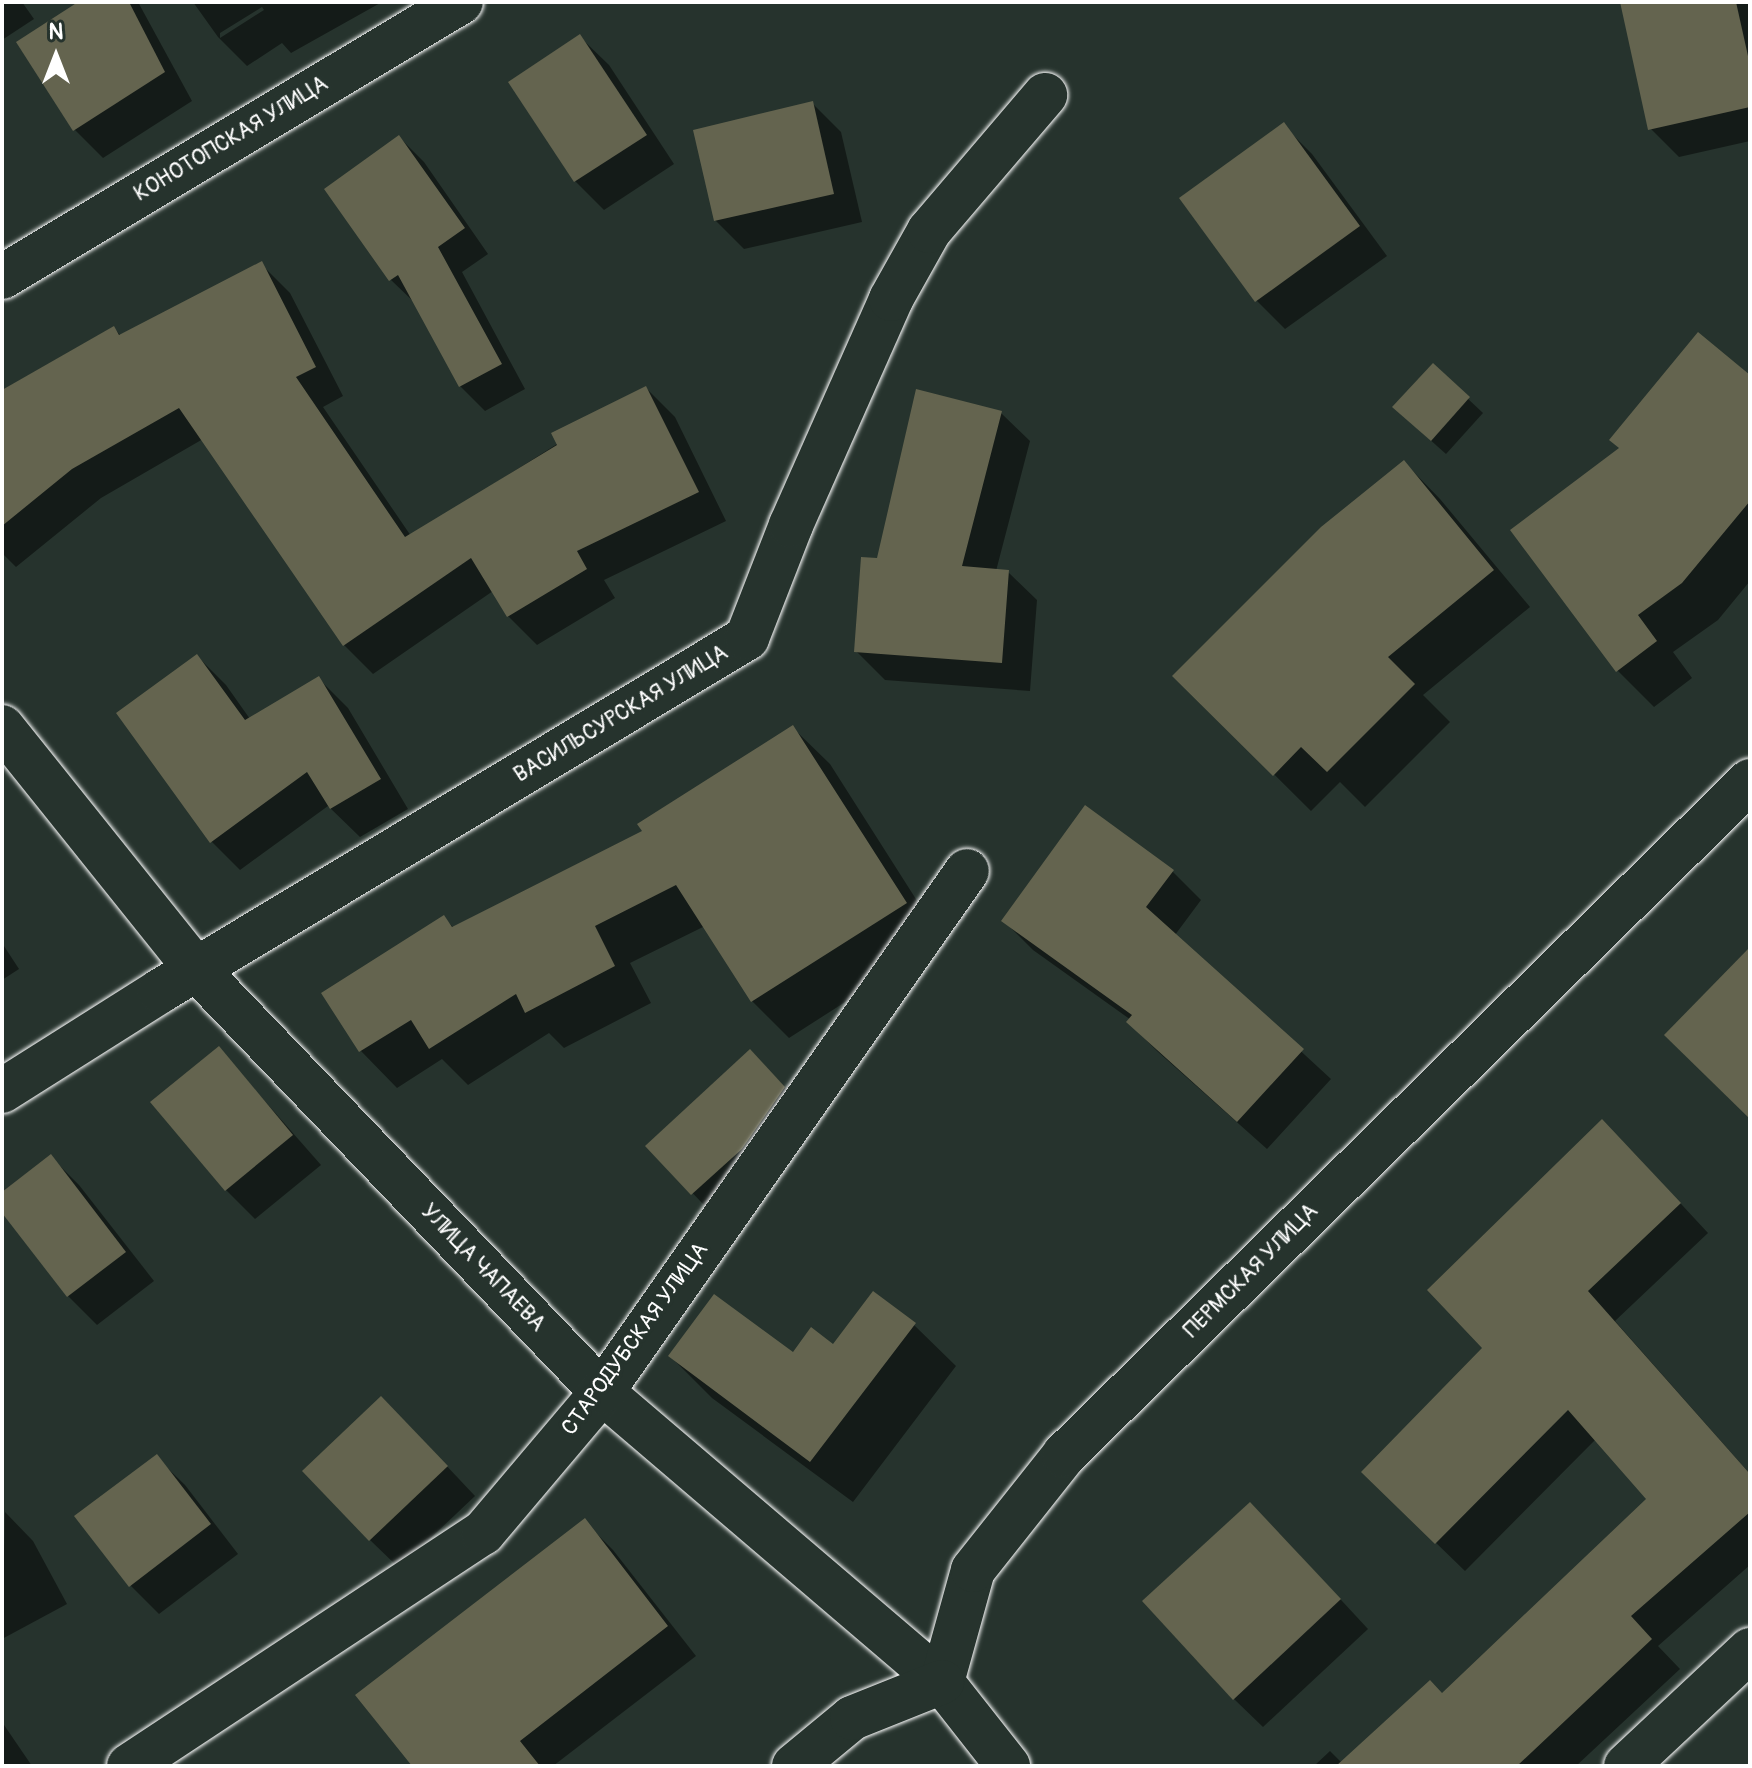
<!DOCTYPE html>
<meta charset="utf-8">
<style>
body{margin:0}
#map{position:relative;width:1752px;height:1768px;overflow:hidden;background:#26332d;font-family:Pangolin,sans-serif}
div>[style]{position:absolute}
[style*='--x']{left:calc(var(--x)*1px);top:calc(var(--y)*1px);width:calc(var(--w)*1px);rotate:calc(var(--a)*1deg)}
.shadow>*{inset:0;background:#0007}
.building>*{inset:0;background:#64644f}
.roads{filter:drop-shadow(0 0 2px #fff) drop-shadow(0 0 2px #fff)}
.minor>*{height:44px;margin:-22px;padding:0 22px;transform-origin:22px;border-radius:22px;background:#26332d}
span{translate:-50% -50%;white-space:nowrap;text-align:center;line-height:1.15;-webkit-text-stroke:7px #26332d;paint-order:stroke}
.street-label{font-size:22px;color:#fff}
.frame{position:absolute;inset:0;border:4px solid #fff;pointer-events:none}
.north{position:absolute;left:16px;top:16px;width:80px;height:80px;-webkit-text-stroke:6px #26332d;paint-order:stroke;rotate:0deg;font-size:22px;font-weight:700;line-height:32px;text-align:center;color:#fff}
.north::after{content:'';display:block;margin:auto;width:28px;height:36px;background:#fff;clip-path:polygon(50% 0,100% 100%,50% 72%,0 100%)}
</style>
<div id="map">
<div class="shadow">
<i style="clip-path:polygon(2px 2px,22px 2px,34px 19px,2px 40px)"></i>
<i style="clip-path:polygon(82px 2px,138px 2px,192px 101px,103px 158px,74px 129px)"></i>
<i style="clip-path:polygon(evenodd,193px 2px,382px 2px,291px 53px,282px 43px,247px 66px,218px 37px,193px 2px,262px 7px,264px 10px,220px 38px,220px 33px,262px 7px)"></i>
<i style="clip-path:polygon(1622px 2px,1750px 2px,1750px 141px,1679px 157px,1650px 128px)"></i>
<i style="clip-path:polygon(580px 37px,609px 65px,674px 164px,604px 210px,575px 181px)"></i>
<i style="clip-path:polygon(813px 104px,841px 132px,862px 222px,744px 249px,715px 220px)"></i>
<i style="clip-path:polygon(1283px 125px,1312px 154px,1387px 256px,1285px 329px,1256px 300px)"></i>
<i style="clip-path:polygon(399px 137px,424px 162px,488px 254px,462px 272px,525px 389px,485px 411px,460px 386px,417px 305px,391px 280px,326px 189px)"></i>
<i style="clip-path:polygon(261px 264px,290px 293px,343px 396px,323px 407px,411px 536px,646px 388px,675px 417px,726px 521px,604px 580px,615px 598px,537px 645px,508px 616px,493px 591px,373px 674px,344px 645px,203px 439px,101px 498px,16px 567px,2px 553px,2px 393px,114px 328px,121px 336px)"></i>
<i style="clip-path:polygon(1433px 366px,1483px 413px,1446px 454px,1409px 421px)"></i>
<i style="clip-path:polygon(1750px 377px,1750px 581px,1718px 620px,1673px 652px,1692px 678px,1654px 707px,1618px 671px,1512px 531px)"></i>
<i style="clip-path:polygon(917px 391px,1001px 413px,1030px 441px,996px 571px,1008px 572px,1037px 600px,1030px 691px,885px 680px,856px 651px)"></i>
<i style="clip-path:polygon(1404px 462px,1440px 499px,1530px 607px,1423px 695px,1450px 722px,1365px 807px,1340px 782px,1311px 811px,1175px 676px)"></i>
<i style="clip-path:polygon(197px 656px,226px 685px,250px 719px,319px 679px,348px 708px,408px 809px,360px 837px,328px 806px,240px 870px,211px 841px)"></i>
<i style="clip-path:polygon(793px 728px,830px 764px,942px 940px,789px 1038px,752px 1001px,705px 926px,630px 963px,651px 1003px,564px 1048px,549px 1033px,468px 1085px,442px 1059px,397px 1088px,361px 1051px,324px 994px,444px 918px,454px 928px,645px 832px)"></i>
<i style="clip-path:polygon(1172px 871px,1201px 900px,1175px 935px,1331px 1079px,1267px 1149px,1157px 1051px,1128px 1022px,1131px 1020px,1033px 950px,1004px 921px)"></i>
<i style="clip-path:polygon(2px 943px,19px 969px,2px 980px)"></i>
<i style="clip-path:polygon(219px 1049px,321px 1165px,255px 1219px,226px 1190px)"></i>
<i style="clip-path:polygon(779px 1081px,813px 1117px,721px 1223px,648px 1146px)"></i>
<i style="clip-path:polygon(1631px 1150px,1708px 1233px,1615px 1321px,1750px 1474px,1750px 1565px,1658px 1646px,1680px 1669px,1576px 1766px,1314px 1766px,1330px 1751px,1342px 1763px,1443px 1696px,1649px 1499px,1596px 1439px,1465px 1571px,1363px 1472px,1485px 1348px)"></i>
<i style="clip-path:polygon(51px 1157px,79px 1185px,154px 1281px,97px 1325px,68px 1296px,2px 1210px,2px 1194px)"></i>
<i style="clip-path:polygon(914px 1325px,956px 1366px,853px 1502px,712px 1398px,670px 1356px,793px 1355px)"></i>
<i style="clip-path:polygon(410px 1427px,475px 1496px,399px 1568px,370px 1540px)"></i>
<i style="clip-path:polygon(156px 1457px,185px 1485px,238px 1554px,159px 1614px,130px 1585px)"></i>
<i style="clip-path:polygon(5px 1512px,33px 1541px,67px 1604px,2px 1639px)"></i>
<i style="clip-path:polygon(584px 1521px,613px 1550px,696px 1656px,553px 1766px,414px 1766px)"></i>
<i style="clip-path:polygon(1279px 1533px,1368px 1629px,1263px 1727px,1234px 1699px)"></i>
<i style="clip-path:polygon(2px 1722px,32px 1766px,2px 1766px)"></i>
</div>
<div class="building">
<i style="clip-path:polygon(78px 2px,129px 2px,165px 72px,73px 131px,16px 42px)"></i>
<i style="clip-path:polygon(1620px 2px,1736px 2px,1750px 65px,1750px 107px,1648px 130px)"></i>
<i style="clip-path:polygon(580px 34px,647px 135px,574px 182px,508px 82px)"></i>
<i style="clip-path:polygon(813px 101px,834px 194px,714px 221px,693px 130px)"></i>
<i style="clip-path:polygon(1284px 122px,1360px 226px,1255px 302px,1179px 198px)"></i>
<i style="clip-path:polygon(399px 135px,465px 228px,438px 247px,502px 364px,459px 387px,398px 275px,389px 281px,324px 189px)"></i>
<i style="clip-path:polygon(262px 261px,316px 367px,296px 377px,405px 537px,557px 445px,551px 433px,646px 386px,699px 492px,577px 551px,587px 569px,507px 617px,471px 558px,343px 646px,179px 408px,72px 469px,2px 526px,2px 390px,114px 326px,119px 335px)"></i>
<i style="clip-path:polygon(1698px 332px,1750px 375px,1750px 501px,1682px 583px,1638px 615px,1657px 641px,1616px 672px,1510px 530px,1619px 448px,1609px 440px)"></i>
<i style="clip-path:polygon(1433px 363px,1470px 397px,1431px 441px,1392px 407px)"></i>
<i style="clip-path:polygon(916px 389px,1002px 411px,962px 566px,1009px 570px,1002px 663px,854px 652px,861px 557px,877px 558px)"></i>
<i style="clip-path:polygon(1404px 460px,1494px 570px,1388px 657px,1415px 684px,1327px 772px,1301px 747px,1273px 776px,1172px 676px,1321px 527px)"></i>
<i style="clip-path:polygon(197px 654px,245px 720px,319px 676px,381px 779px,330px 809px,307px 772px,210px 843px,116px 713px)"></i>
<i style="clip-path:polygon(793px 725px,907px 903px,751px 1002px,676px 885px,595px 926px,615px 966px,525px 1013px,516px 994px,429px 1049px,411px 1020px,359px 1052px,321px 993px,444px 915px,452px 927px,642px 831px,637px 824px)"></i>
<i style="clip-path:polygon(1085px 805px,1174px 870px,1146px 907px,1304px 1049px,1237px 1122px,1126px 1022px,1132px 1015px,1001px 921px)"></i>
<i style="clip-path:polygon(1750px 947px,1750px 1119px,1664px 1035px)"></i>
<i style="clip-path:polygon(219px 1046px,293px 1135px,225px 1191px,150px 1102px)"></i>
<i style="clip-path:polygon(750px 1049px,785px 1087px,742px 1149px,691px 1195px,645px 1146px)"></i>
<i style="clip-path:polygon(1602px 1119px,1681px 1203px,1588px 1291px,1750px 1474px,1750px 1512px,1631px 1616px,1652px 1639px,1517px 1766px,1336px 1766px,1430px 1680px,1442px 1693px,1646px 1499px,1568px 1410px,1435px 1544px,1361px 1472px,1482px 1348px,1427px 1290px)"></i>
<i style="clip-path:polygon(51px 1154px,126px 1252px,67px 1297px,2px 1213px,2px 1192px)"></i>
<i style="clip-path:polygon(873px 1291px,916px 1323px,810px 1462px,668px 1356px,714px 1294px,793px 1352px,811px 1327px,833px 1344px)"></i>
<i style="clip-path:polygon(381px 1396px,448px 1466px,369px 1541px,302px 1471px)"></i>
<i style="clip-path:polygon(157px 1454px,211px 1524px,129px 1587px,74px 1516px)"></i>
<i style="clip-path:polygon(1250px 1502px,1341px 1599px,1233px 1700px,1142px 1601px)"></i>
<i style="clip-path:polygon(585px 1518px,668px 1626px,520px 1741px,540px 1766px,412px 1766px,355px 1695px)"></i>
</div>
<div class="roads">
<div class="minor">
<i style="--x:2;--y:277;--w:535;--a:-30.93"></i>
<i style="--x:2;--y:727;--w:312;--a:51.3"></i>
<i style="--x:197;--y:970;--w:585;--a:46.18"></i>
<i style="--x:602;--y:1392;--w:447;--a:40.5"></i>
<i style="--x:942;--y:1682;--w:107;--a:51.8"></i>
<i style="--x:2;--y:1091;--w:187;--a:-32.3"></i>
<i style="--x:160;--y:991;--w:685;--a:-31.02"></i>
<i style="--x:747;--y:638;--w:121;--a:-68.7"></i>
<i style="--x:791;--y:525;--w:247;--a:-66.1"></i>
<i style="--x:891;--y:299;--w:78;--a:-60.8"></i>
<i style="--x:929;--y:231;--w:179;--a:-49.5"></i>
<i style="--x:942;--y:1682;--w:116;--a:-74.5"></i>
<i style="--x:973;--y:1570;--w:147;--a:-51.6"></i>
<i style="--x:1064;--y:1455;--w:962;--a:-44.49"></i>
<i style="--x:129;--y:1766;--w:424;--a:-33.4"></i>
<i style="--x:483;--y:1533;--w:185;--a:-49.8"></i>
<i style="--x:602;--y:1392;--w:636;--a:-54.99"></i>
<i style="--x:794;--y:1766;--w:75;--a:-39.6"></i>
<i style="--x:852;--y:1718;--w:97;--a:-21.8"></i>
<i style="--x:1626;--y:1766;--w:170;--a:-43.1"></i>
</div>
</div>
<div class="street-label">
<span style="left:231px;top:139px;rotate:-31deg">КОНОТОПСКАЯ УЛИЦА</span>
<span style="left:621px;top:714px;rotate:-31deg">ВАСИЛЬСУРСКАЯ УЛИЦА</span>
<span style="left:483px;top:1268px;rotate:46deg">УЛИЦА ЧАПАЕВА</span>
<span style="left:1251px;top:1271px;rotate:-45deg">ПЕРМСКАЯ УЛИЦА</span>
<span style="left:635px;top:1339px;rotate:-54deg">СТАРОДУБСКАЯ УЛИЦА</span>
</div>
<div class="frame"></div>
<div class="north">N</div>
</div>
